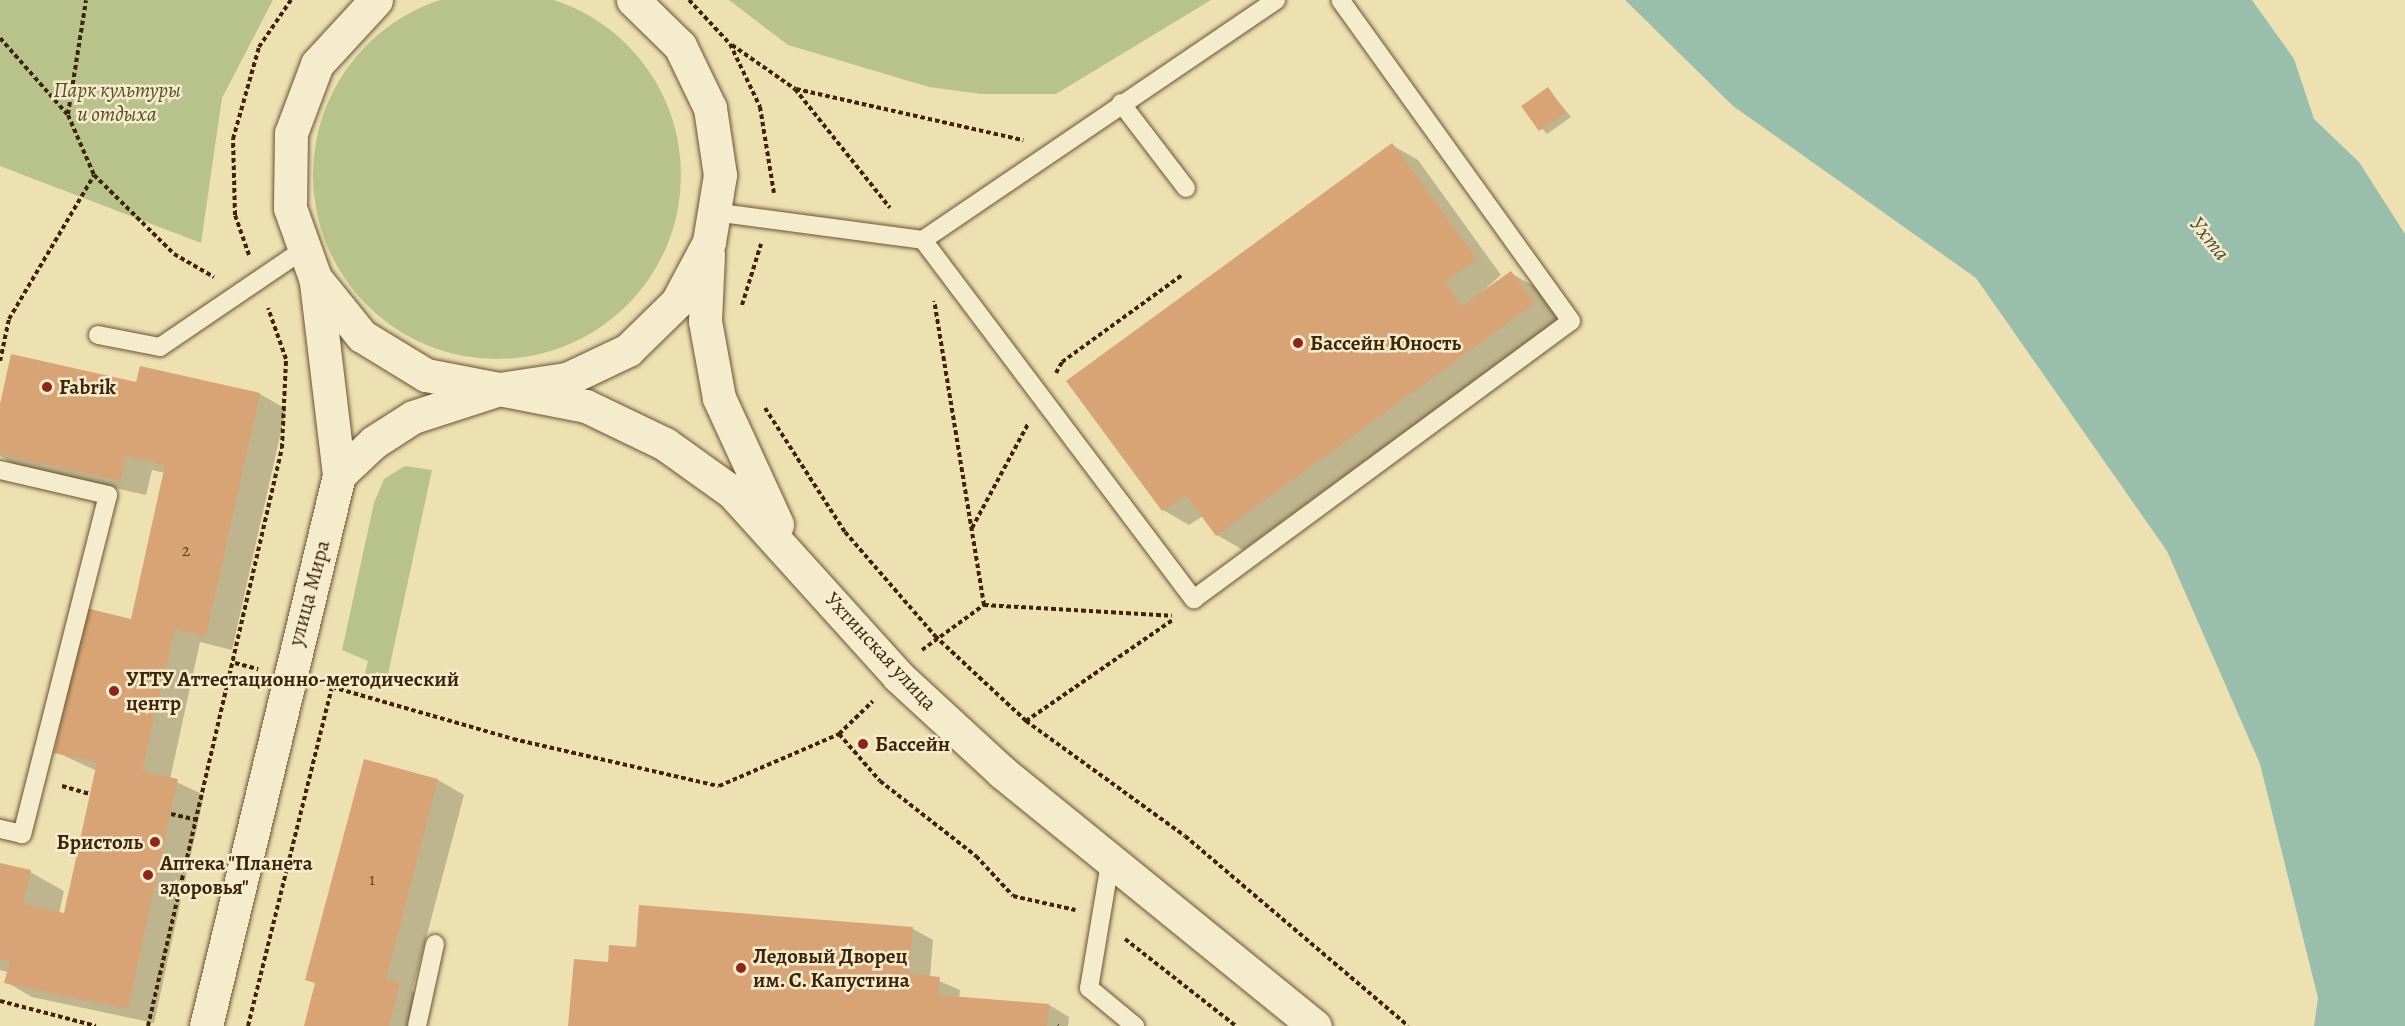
<!DOCTYPE html>
<meta charset="utf-8">
<style>
body{margin:0}
#map{position:relative;width:2405px;height:1026px;overflow:hidden;background:#eee1b1;font-family:Alegreya,serif}
div>[style]{position:absolute}
[style*='--x']{left:calc(var(--x)*1px);top:calc(var(--y)*1px);width:calc(var(--w)*1px);rotate:calc(var(--a)*1deg)}
.green>*{inset:0;background:#b8c38c}
.round{border-radius:50%}
.water>*{inset:0;background:#99beac}
.shadow>*{inset:0;background:#0003}
.building>*{inset:0;background:#d8a475}
.path>*{height:4px;margin-top:-2px;transform-origin:0;background:repeating-linear-gradient(90deg,#3e2408 0 4.5px,transparent 0 7.5px)}
.roads{filter:drop-shadow(0 0 2px #6a5332) drop-shadow(0 0 2px #6a5332)}
.lane>*{height:18px;margin:-9px;padding:0 9px;transform-origin:9px;border-radius:9px;background:#f4eccc}
.secondary>*{height:33px;margin:-16.5px;padding:0 16.5px;transform-origin:16.5px;border-radius:16.5px;background:#f4eccc}
.dots>*{width:16px;height:16px;translate:-50% -50%;box-sizing:border-box;border:3px solid #f4eccc;border-radius:50%}
span{translate:-50% -50%;white-space:nowrap;text-align:center;line-height:1.15;-webkit-text-stroke:5px #f4eccc;paint-order:stroke}
.number-label{font-size:18px;color:#644423}
.number-label span{-webkit-text-stroke-width:0}
.park-label{font-size:21px;color:#5c4c29;font-style:italic}
.poi-label{font-size:21px;color:#3e2408;font-weight:700}
.left{translate:0 -50%;text-align:left}
.right{translate:-100% -50%;text-align:right}
.street-label{font-size:21px;color:#3e2408}
.water-label{font-size:22px;color:#595239;font-style:italic}
</style>
<div id="map">
<div class="green">
<i class="round" style="left:313px;top:-9px;width:368px;height:368px"></i>
<i style="clip-path:polygon(0 0,273px 0,222px 98px,201px 243px,0 166px)"></i>
<i style="clip-path:polygon(729px 0,1211px 0,1056px 94px,981px 94px,929px 87px,788px 45px)"></i>
<i style="clip-path:polygon(405px 466px,432px 470px,385px 688px,363px 680px,368px 661px,342px 650px,374px 503px,384px 479px)"></i>
</div>
<div class="water">
<i style="clip-path:polygon(1625px 0,2252px 0,2294px 59px,2314px 119px,2359px 162px,2405px 234px,2405px 1026px,2314px 1026px,2318px 998px,2260px 764px,2167px 551px,1976px 278px,1733px 106px)"></i>
</div>
<div class="shadow">
<i style="clip-path:polygon(1548px 89px,1571px 117px,1547px 134px,1523px 107px)"></i>
<i style="clip-path:polygon(1392px 145px,1418px 160px,1501px 275px,1472px 301px,1511px 273px,1537px 288px,1560px 319px,1243px 550px,1217px 535px,1203px 516px,1189px 525px,1163px 510px)"></i>
<i style="clip-path:polygon(137px 384px,260px 394px,286px 409px,232px 650px,200px 642px,170px 779px,204px 795px,154px 1023px,32px 997px,6px 982px,8px 972px,0 970px,0 865px,30px 872px,64px 891px,59px 914px,65px 915px,97px 771px,56px 752px,132px 620px,165px 473px,152px 470px,146px 495px,17px 466px,0 456px,0 411px)"></i>
<i style="clip-path:polygon(365px 761px,438px 780px,464px 795px,412px 991px,426px 999px,418px 1026px,305px 1026px,316px 984px,307px 979px)"></i>
<i style="clip-path:polygon(913px 929px,933px 940px,930px 977px,960px 990px,959px 998px,1049px 1005px,1069px 1017px,1068px 1026px,570px 1026px,609px 963px,637px 948px)"></i>
</div>
<div class="building">
<i style="clip-path:polygon(1548px 87px,1566px 113px,1539px 131px,1521px 106px)"></i>
<i style="clip-path:polygon(1392px 143px,1477px 259px,1445px 282px,1462px 306px,1511px 271px,1535px 303px,1216px 536px,1186px 495px,1162px 511px,1066px 381px)"></i>
<i style="clip-path:polygon(11px 354px,136px 382px,140px 366px,260px 393px,206px 636px,175px 629px,142px 771px,178px 779px,128px 1009px,4px 983px,10px 961px,0 959px,0 863px,31px 870px,23px 904px,64px 913px,97px 762px,54px 753px,86px 608px,131px 619px,165px 465px,126px 456px,120px 481px,0 454px,0 404px)"></i>
<i style="clip-path:polygon(364px 759px,438px 779px,386px 979px,400px 983px,389px 1026px,304px 1026px,315px 983px,305px 980px)"></i>
<i style="clip-path:polygon(639px 905px,913px 927px,909px 974px,940px 977px,938px 995px,1049px 1004px,1047px 1026px,568px 1026px,574px 959px,608px 962px,609px 945px,636px 947px)"></i>
</div>
<div class="path">
<i style="--x:689;--y:0;--w:60;--a:47"></i>
<i style="--x:730;--y:44;--w:70;--a:64.5"></i>
<i style="--x:760;--y:107;--w:87;--a:80.8"></i>
<i style="--x:0;--y:38;--w:103;--a:48.6"></i>
<i style="--x:68;--y:115;--w:65;--a:66.6"></i>
<i style="--x:94;--y:175;--w:112;--a:44.6"></i>
<i style="--x:174;--y:254;--w:46;--a:29.9"></i>
<i style="--x:732;--y:45;--w:77;--a:34.9"></i>
<i style="--x:795;--y:89;--w:152;--a:51.4"></i>
<i style="--x:796;--y:89;--w:233;--a:12.7"></i>
<i style="--x:68;--y:114;--w:115;--a:-81"></i>
<i style="--x:249;--y:255;--w:42;--a:-109.3"></i>
<i style="--x:235;--y:215;--w:76;--a:-91.5"></i>
<i style="--x:233;--y:139;--w:96;--a:-74.2"></i>
<i style="--x:259;--y:47;--w:57;--a:-55.8"></i>
<i style="--x:742;--y:305;--w:64;--a:-72.7"></i>
<i style="--x:0;--y:361;--w:43;--a:-77.9"></i>
<i style="--x:9;--y:319;--w:167;--a:-59.4"></i>
<i style="--x:1056;--y:373;--w:13;--a:-61"></i>
<i style="--x:1062;--y:362;--w:148;--a:-35.9"></i>
<i style="--x:765;--y:408;--w:148;--a:57.2"></i>
<i style="--x:845;--y:532;--w:138;--a:49.1"></i>
<i style="--x:935;--y:636;--w:125;--a:43"></i>
<i style="--x:1026;--y:721;--w:196;--a:35.9"></i>
<i style="--x:1185;--y:836;--w:293;--a:40.4"></i>
<i style="--x:972;--y:528;--w:118;--a:-61.7"></i>
<i style="--x:984;--y:605;--w:188;--a:3.3"></i>
<i style="--x:922;--y:650;--w:77;--a:-36"></i>
<i style="--x:984;--y:605;--w:308;--a:-99.3"></i>
<i style="--x:235;--y:663;--w:24;--a:15"></i>
<i style="--x:1026;--y:721;--w:180;--a:-34.6"></i>
<i style="--x:839;--y:734;--w:47;--a:-44.1"></i>
<i style="--x:62;--y:786;--w:29;--a:16"></i>
<i style="--x:171;--y:814;--w:27;--a:13"></i>
<i style="--x:1125;--y:939;--w:141;--a:38.1"></i>
<i style="--x:0;--y:1001;--w:99;--a:14.6"></i>
<i style="--x:1057;--y:1025;--w:1;--a:45"></i>
<i style="--x:148;--y:1026;--w:593;--a:-76.95"></i>
<i style="--x:282;--y:448;--w:89;--a:-87.4"></i>
<i style="--x:286;--y:359;--w:54;--a:-109.4"></i>
<i style="--x:248;--y:1026;--w:349;--a:-76.1"></i>
<i style="--x:332;--y:687;--w:188;--a:16"></i>
<i style="--x:513;--y:739;--w:211;--a:12.9"></i>
<i style="--x:719;--y:786;--w:131;--a:-23.4"></i>
<i style="--x:839;--y:734;--w:62;--a:48.9"></i>
<i style="--x:880;--y:781;--w:122;--a:38"></i>
<i style="--x:976;--y:856;--w:54;--a:47.2"></i>
<i style="--x:1013;--y:896;--w:64;--a:12.7"></i>
</div>
<div class="roads">
<div class="lane">
<i style="--x:1121;--y:103;--w:107;--a:52.6"></i>
<i style="--x:714;--y:212;--w:211;--a:7.6"></i>
<i style="--x:923;--y:240;--w:427;--a:-34.2"></i>
<i style="--x:923;--y:240;--w:450;--a:53"></i>
<i style="--x:1194;--y:599;--w:468;--a:-36.4"></i>
<i style="--x:1571;--y:321;--w:395;--a:-125.7"></i>
<i style="--x:98;--y:335;--w:63;--a:11"></i>
<i style="--x:160;--y:347;--w:174;--a:-34.2"></i>
<i style="--x:0;--y:470;--w:111;--a:13"></i>
<i style="--x:108;--y:495;--w:350;--a:104.2"></i>
<i style="--x:22;--y:834;--w:23;--a:-167"></i>
<i style="--x:1110;--y:863;--w:127;--a:99.5"></i>
<i style="--x:1089;--y:988;--w:60;--a:39.6"></i>
<i style="--x:417;--y:1026;--w:84;--a:-77.6"></i>
</div>
<div class="secondary">
<i style="--x:376;--y:0;--w:87;--a:132.7"></i>
<i style="--x:317;--y:64;--w:74;--a:110.6"></i>
<i style="--x:291;--y:133;--w:75;--a:90.8"></i>
<i style="--x:290;--y:208;--w:74;--a:70.3"></i>
<i style="--x:315;--y:278;--w:75;--a:51"></i>
<i style="--x:362;--y:336;--w:75;--a:31.4"></i>
<i style="--x:426;--y:375;--w:74;--a:10.9"></i>
<i style="--x:499;--y:389;--w:69;--a:-8.4"></i>
<i style="--x:567;--y:379;--w:68;--a:-25.4"></i>
<i style="--x:628;--y:350;--w:69;--a:-44.4"></i>
<i style="--x:677;--y:302;--w:68;--a:-61.9"></i>
<i style="--x:709;--y:242;--w:68;--a:-80.7"></i>
<i style="--x:720;--y:175;--w:68;--a:-98.5"></i>
<i style="--x:710;--y:108;--w:69;--a:-115.8"></i>
<i style="--x:680;--y:46;--w:66;--a:-135.6"></i>
<i style="--x:708;--y:254;--w:67;--a:92.6"></i>
<i style="--x:705;--y:321;--w:78;--a:79.7"></i>
<i style="--x:719;--y:398;--w:139;--a:65.3"></i>
<i style="--x:339;--y:475;--w:48;--a:-43.3"></i>
<i style="--x:374;--y:442;--w:46;--a:-32.7"></i>
<i style="--x:413;--y:417;--w:90;--a:-18"></i>
<i style="--x:499;--y:389;--w:89;--a:11.1"></i>
<i style="--x:586;--y:406;--w:88;--a:25.7"></i>
<i style="--x:665;--y:444;--w:82;--a:35.6"></i>
<i style="--x:732;--y:492;--w:248;--a:47.9"></i>
<i style="--x:898;--y:676;--w:142;--a:42.7"></i>
<i style="--x:1002;--y:772;--w:403;--a:39.1"></i>
<i style="--x:206;--y:1026;--w:567;--a:-76.43"></i>
<i style="--x:339;--y:475;--w:193;--a:-96.8"></i>
</div>
</div>
<div class="dots">
<i style="left:1298px;top:343px;background:#8f2418"></i>
<i style="left:47px;top:387px;background:#8f2418"></i>
<i style="left:114px;top:691px;background:#8f2418"></i>
<i style="left:863px;top:744px;background:#8f2418"></i>
<i style="left:155px;top:842px;background:#8f2418"></i>
<i style="left:148px;top:875px;background:#8f2418"></i>
<i style="left:741px;top:968px;background:#8f2418"></i>
</div>
<div class="number-label">
<span style="left:186px;top:550px">2</span>
<span style="left:372px;top:879px">1</span>
</div>
<div class="park-label">
<span style="left:117px;top:102px">Парк культуры<br>и отдыха</span>
</div>
<div class="poi-label">
<span class="left" style="left:1310px;top:343px">Бассейн Юность</span>
<span class="left" style="left:59px;top:387px">Fabrik</span>
<span class="left" style="left:126px;top:691px">УГТУ Аттестационно-методический<br>центр</span>
<span class="left" style="left:875px;top:744px">Бассейн</span>
<span class="right" style="left:143px;top:842px">Бристоль</span>
<span class="left" style="left:160px;top:875px">Аптека "Планета<br>здоровья"</span>
<span class="left" style="left:753px;top:968px">Ледовый Дворец<br>им. С. Капустина</span>
</div>
<div class="street-label">
<span style="left:309px;top:593px;rotate:-75deg">улица Мира</span>
<span style="left:881px;top:651px;rotate:47deg">Ухтинская улица</span>
</div>
<div class="water-label">
<span style="left:2209px;top:239px;rotate:51deg">Ухта</span>
</div>
</div>
